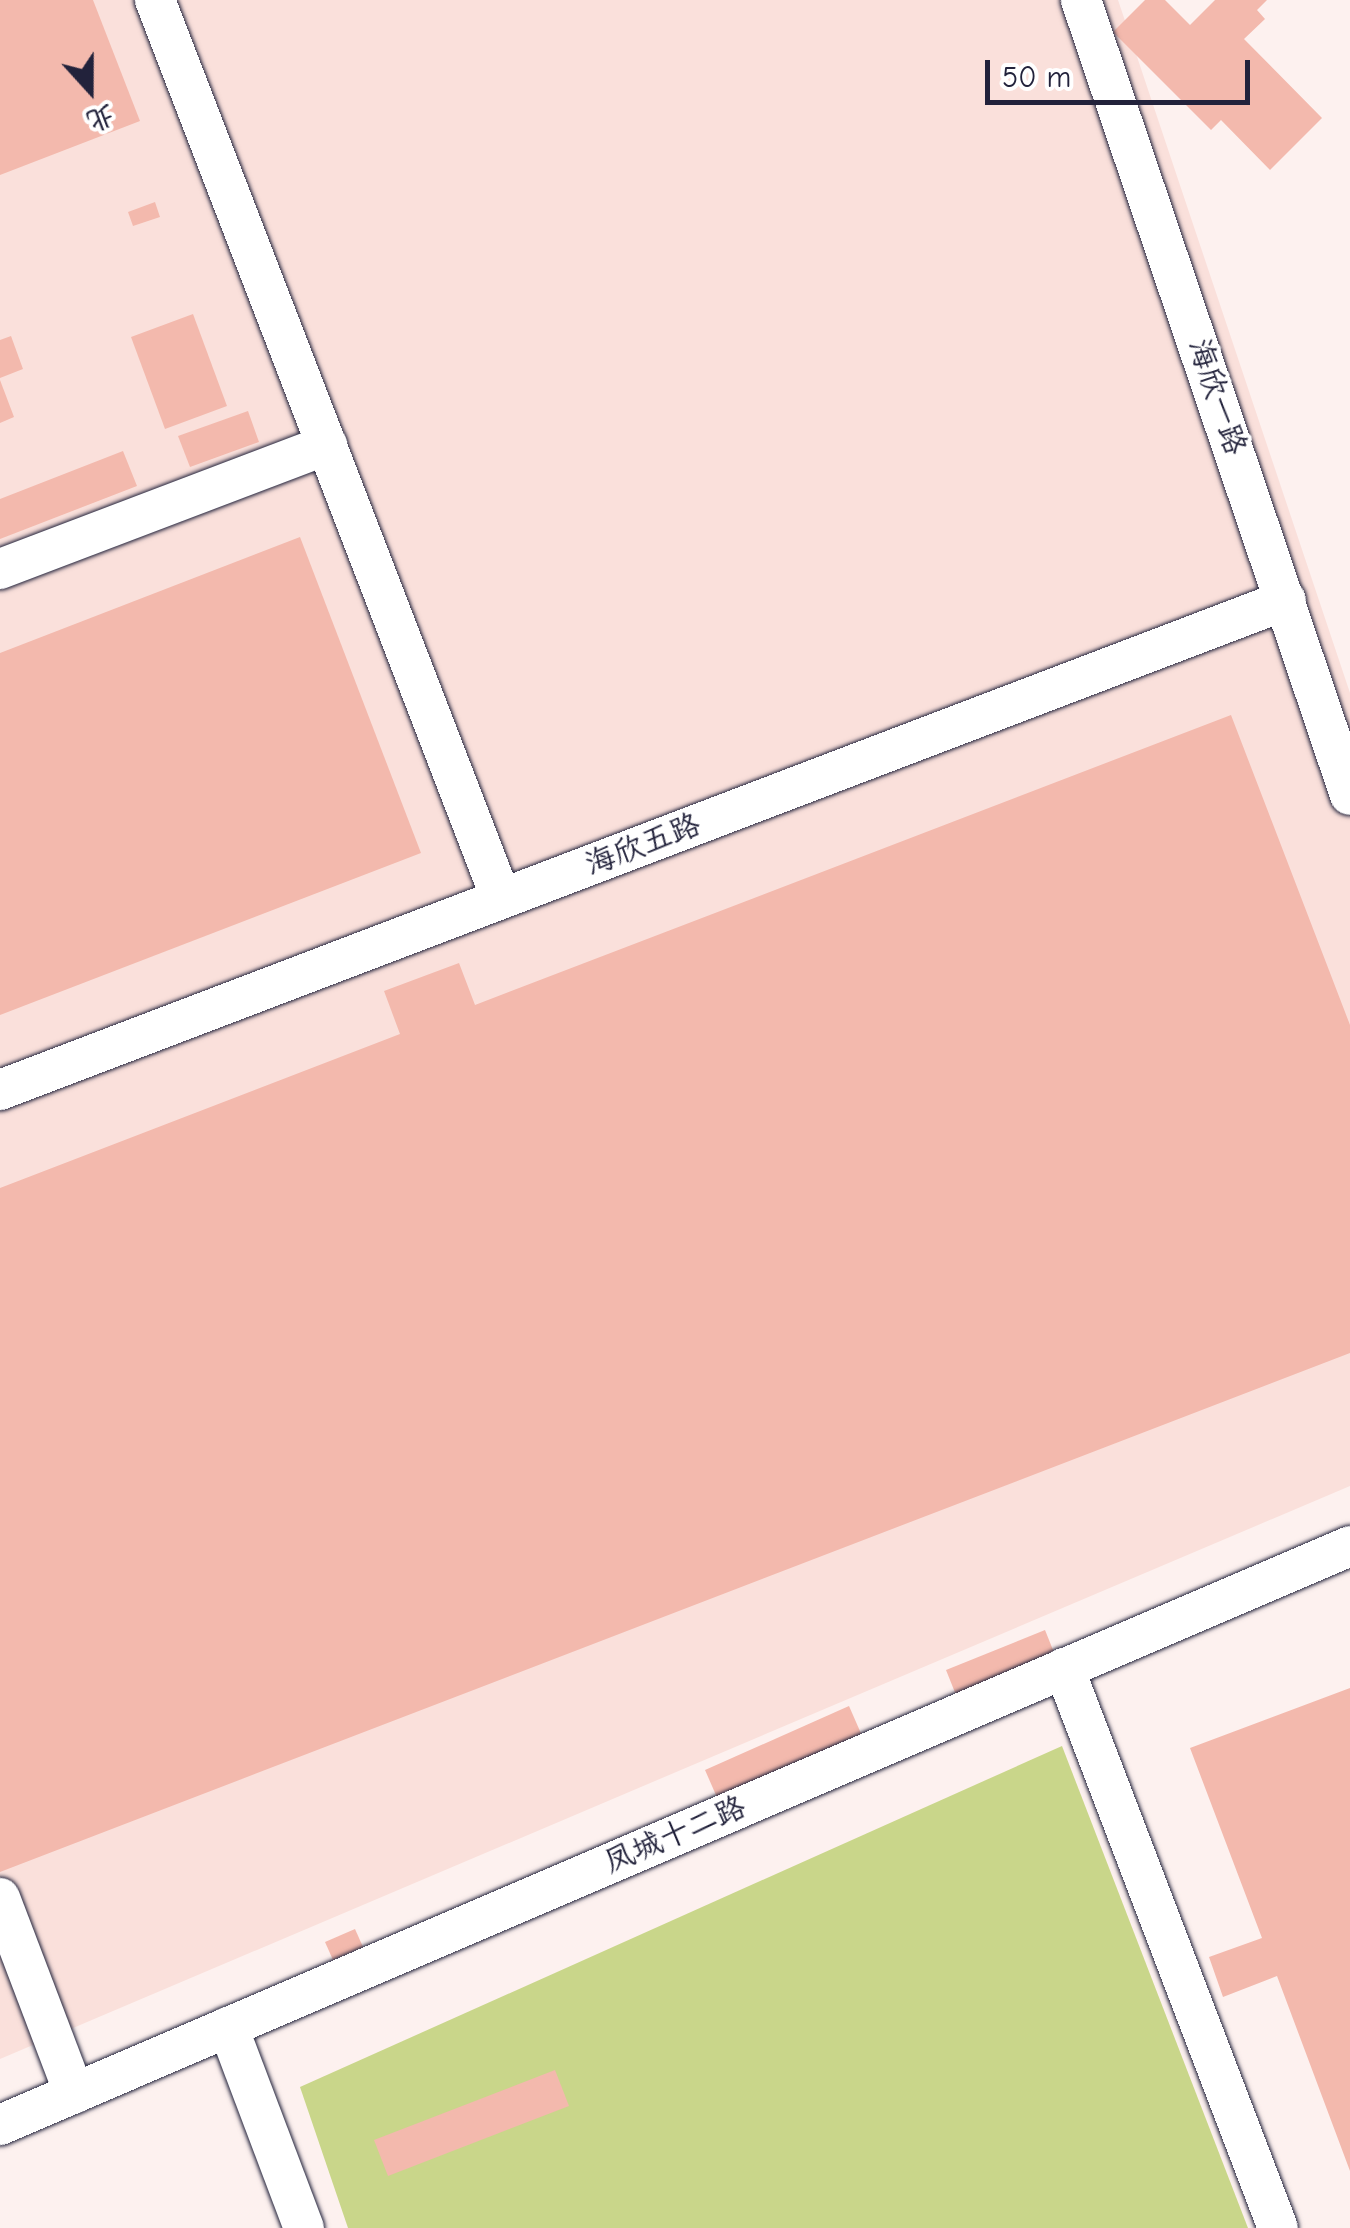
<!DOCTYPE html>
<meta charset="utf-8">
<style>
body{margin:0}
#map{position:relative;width:1350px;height:2228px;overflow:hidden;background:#fdf1ef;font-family:"Comic Neue","LXGW WenKai TC",sans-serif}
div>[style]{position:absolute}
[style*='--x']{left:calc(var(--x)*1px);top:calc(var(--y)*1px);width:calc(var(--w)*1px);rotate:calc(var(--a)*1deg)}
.built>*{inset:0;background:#fae0db}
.green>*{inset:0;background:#c9d68a}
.building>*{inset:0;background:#f3b9ad}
.roads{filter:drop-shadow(0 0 2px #22223b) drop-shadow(0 0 2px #22223b)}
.minor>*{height:40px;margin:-20px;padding:0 20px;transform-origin:20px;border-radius:20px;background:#fff}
span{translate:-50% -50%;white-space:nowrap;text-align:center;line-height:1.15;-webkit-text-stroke:8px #fff;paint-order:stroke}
.street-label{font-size:30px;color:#22223b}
.north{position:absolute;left:40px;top:40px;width:100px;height:100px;-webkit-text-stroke:8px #fff;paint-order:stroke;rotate:159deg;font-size:28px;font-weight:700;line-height:40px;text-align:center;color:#22223b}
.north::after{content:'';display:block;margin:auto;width:35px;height:45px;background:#22223b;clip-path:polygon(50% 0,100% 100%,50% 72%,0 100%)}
.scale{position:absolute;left:985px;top:60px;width:265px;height:45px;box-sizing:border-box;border:5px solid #22223b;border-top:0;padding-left:12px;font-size:30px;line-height:35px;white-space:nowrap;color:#22223b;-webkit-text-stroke:8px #fff;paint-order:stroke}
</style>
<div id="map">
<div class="built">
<i style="clip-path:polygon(0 0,1118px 0,1350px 693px,1350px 1486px,0 2059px)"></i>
</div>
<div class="green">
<i style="clip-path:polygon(1062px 1746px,1248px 2228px,348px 2228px,300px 2087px)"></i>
</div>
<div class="building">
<i style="clip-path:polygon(0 0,93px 0,140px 121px,0 175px)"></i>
<i style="clip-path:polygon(1145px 0,1165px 0,1190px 25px,1215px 0,1267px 0,1257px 10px,1265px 19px,1244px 39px,1322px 118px,1270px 170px,1221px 120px,1211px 130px,1113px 32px)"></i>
<i style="clip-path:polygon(155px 202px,160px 217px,133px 226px,128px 212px)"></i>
<i style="clip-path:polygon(193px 314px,227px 406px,165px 429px,131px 337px)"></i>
<i style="clip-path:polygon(11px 336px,23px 369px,0 378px,0 340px)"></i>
<i style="clip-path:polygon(0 380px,14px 417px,0 423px)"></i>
<i style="clip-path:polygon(248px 411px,259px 442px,190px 467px,178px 436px)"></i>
<i style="clip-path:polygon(123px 451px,137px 486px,0 539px,0 499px)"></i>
<i style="clip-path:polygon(300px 537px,421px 853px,0 1015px,0 653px)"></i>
<i style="clip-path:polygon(1231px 715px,1350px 1025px,1350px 1353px,0 1872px,0 1188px,400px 1034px,384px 991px,459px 963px,475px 1005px)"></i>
<i style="clip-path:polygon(1045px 1630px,1055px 1655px,956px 1695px,946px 1670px)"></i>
<i style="clip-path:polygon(1350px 1688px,1350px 2171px,1277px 1976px,1223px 1997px,1209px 1957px,1262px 1938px,1190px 1748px)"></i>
<i style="clip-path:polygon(849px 1706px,863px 1738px,719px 1802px,705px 1770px)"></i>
<i style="clip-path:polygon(355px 1929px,363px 1947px,333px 1960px,325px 1942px)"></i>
<i style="clip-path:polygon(555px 2070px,569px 2106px,388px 2176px,374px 2140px)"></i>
</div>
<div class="roads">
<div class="minor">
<i style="--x:155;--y:0;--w:962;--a:68.93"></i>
<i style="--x:1081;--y:0;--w:839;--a:71.31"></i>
<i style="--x:0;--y:569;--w:350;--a:-20.8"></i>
<i style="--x:0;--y:1090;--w:1376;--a:-20.86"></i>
<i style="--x:1064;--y:1668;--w:599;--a:69.09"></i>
<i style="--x:0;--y:1898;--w:209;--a:69.2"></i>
<i style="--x:228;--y:2027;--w:215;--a:69.3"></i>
<i style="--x:0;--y:2125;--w:1469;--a:-23.21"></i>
</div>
</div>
<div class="street-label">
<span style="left:1217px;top:397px;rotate:71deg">海欣一路</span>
<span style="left:643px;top:845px;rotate:-21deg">海欣五路</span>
<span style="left:675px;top:1835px;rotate:-23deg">凤城十二路</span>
</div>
<div class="north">北</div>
<div class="scale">50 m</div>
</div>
